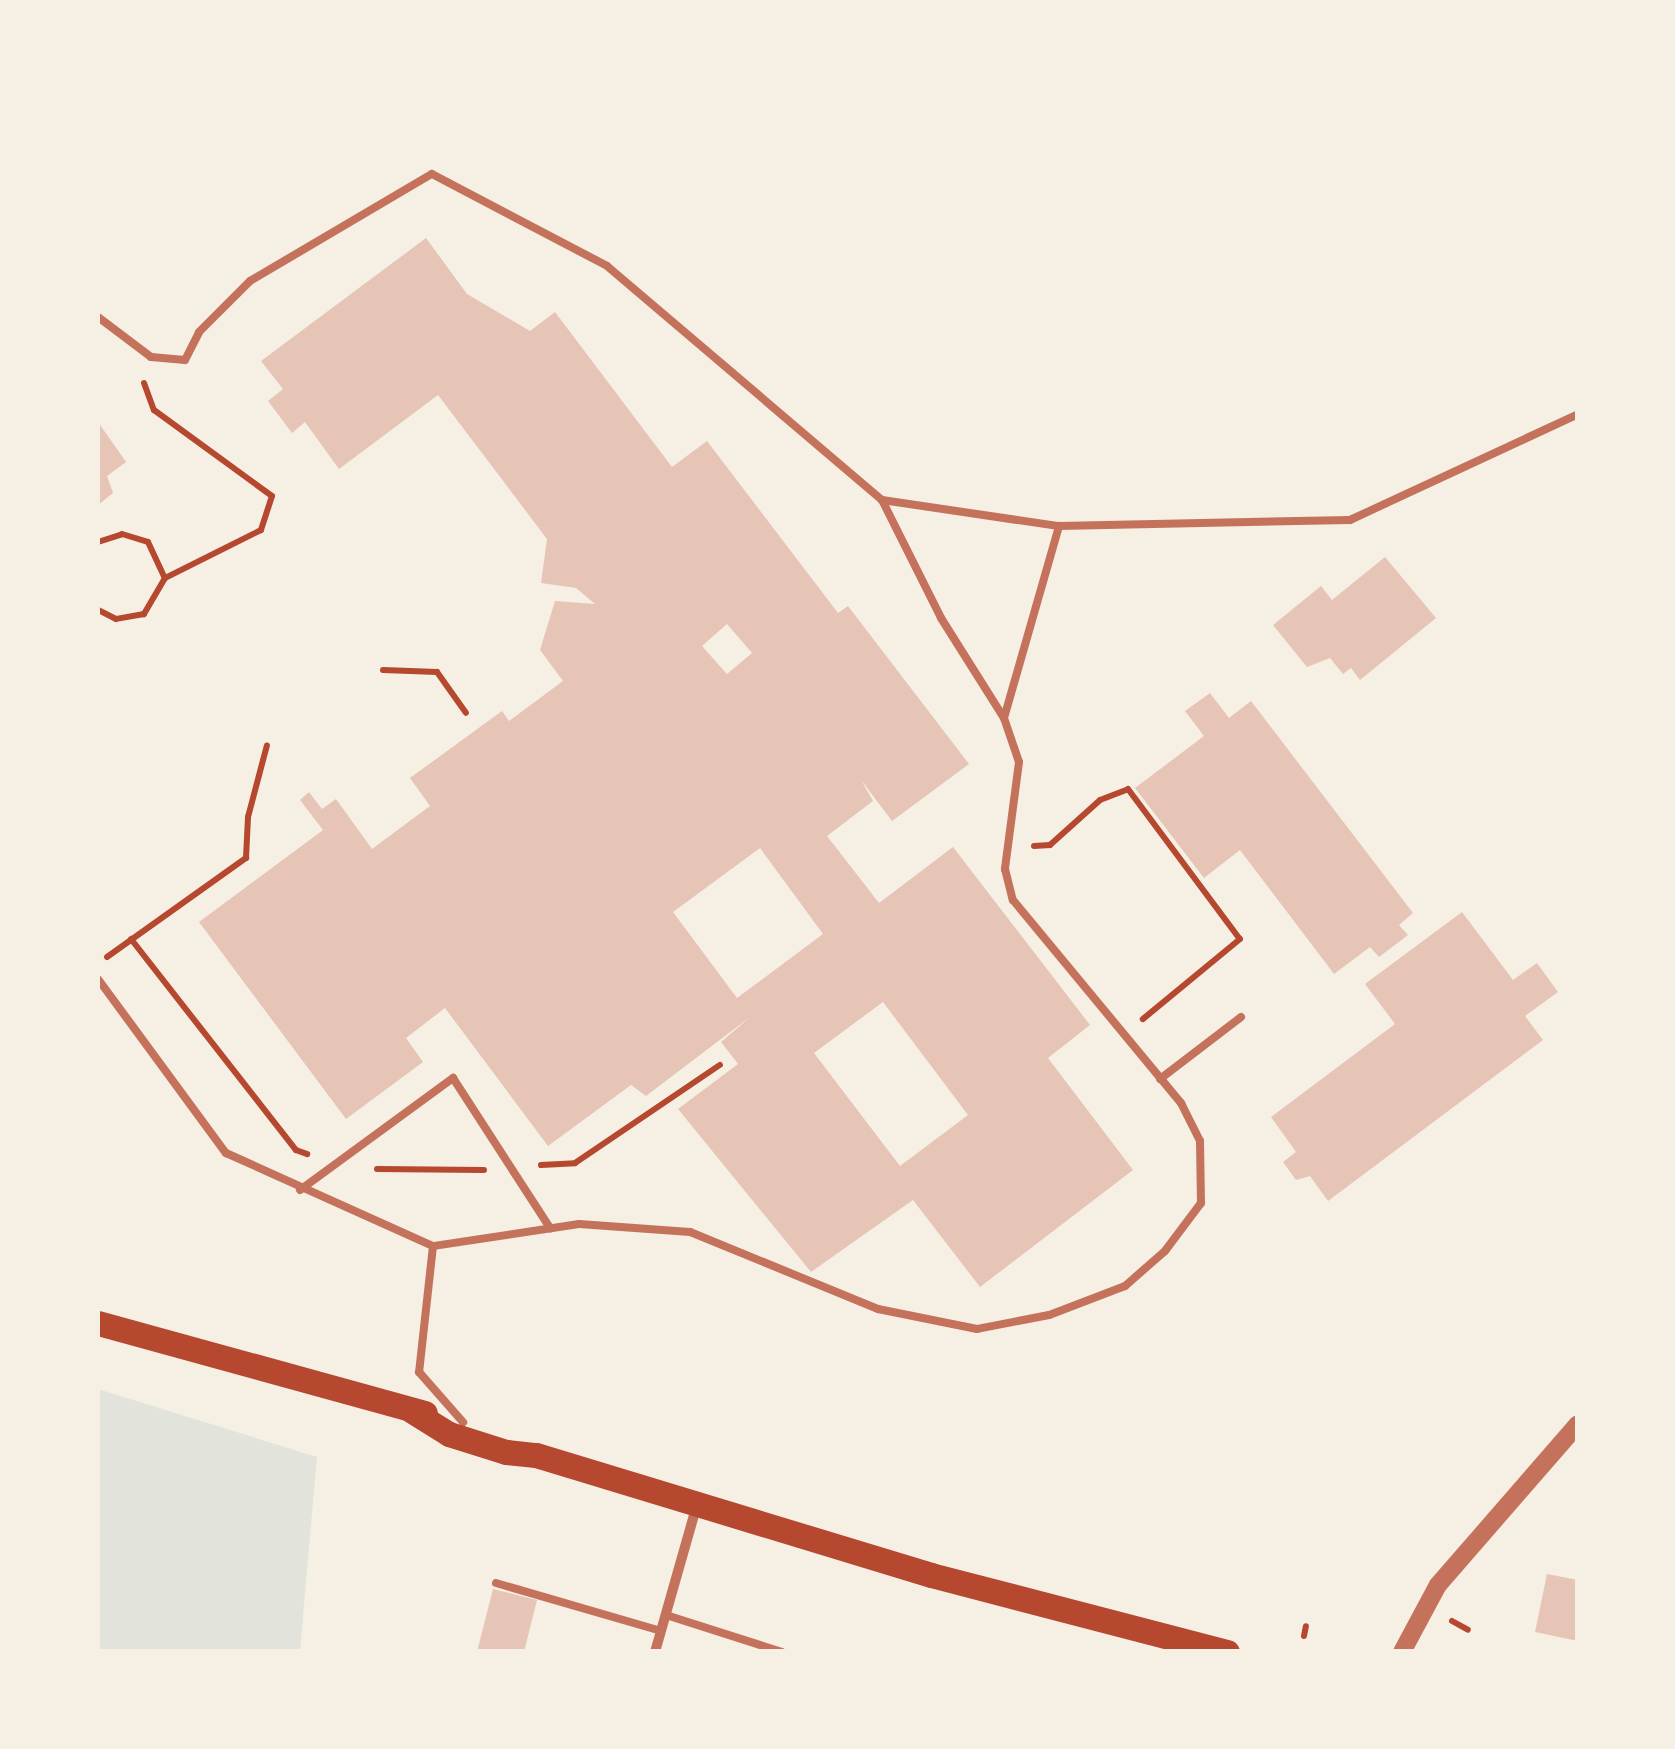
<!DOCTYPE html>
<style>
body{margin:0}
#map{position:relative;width:1675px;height:1749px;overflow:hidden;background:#f6efe4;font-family:"Public Sans",sans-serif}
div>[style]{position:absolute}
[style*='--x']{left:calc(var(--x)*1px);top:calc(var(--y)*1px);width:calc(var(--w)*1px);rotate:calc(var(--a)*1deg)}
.green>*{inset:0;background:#e2e4dc}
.building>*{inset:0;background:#e6c5b7}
.path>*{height:6px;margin:-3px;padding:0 3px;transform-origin:3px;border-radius:3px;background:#b5482f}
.service>*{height:8px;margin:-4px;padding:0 4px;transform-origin:4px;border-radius:4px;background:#c5725c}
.minor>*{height:10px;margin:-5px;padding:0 5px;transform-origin:5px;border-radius:5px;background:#c5725c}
.tertiary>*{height:18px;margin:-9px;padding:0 9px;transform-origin:9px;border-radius:9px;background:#c5725c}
.primary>*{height:25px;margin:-12.5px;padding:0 12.5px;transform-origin:12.5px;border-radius:12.5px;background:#b5482f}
span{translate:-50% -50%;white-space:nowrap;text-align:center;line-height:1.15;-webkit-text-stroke:8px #f6efe4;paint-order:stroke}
.frame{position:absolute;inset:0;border:100px solid #f6efe4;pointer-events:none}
</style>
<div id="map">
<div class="green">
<i style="clip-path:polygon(98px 1389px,317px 1457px,300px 1651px,98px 1651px)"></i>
</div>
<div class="building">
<i style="clip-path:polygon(evenodd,426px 238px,467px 294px,530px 331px,555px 312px,672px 467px,707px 441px,838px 613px,848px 606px,969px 764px,892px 821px,861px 780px,873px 801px,827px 836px,879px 903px,953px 847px,1090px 1025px,1048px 1058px,1133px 1170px,980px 1287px,913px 1200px,811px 1272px,678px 1109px,738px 1064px,721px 1042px,750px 1017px,646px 1096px,631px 1085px,548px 1146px,445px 1008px,406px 1038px,423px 1062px,346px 1119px,199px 922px,323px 830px,300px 800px,309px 792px,322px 809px,336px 799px,372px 849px,430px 806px,410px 778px,502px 711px,509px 721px,563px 681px,540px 650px,555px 601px,595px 604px,576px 588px,541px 583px,547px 539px,438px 395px,339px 469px,305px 422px,292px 433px,268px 401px,283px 389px,261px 361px,426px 238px,727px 624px,752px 653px,727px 674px,702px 646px,727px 624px,426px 238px,760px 848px,823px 934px,737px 998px,673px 912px,760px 848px,426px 238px,883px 1002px,968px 1115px,900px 1166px,814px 1053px,883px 1002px)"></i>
<i style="clip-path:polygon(98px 422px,126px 462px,107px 476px,113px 493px,98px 505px)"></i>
<i style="clip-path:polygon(1385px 557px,1436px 618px,1360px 680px,1351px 668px,1343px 674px,1330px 658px,1307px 667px,1273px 625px,1321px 586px,1332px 600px)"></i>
<i style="clip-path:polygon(1210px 693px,1229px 718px,1251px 701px,1413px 913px,1399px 925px,1408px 935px,1379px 957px,1370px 947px,1334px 974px,1240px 850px,1204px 878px,1135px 788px,1204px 736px,1185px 711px)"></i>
<i style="clip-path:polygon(1462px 912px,1513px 980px,1537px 963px,1558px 992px,1525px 1016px,1543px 1040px,1328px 1201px,1310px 1176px,1296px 1180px,1283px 1162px,1296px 1152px,1271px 1117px,1395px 1024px,1365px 984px)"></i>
<i style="clip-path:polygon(1547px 1574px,1578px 1580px,1578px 1641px,1535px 1632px)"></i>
<i style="clip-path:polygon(493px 1589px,537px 1600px,524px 1652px,477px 1652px)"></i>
</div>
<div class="path">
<i style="--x:144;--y:383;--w:29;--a:70"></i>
<i style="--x:154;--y:410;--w:146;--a:36.1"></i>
<i style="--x:272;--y:496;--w:36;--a:108"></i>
<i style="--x:261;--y:530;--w:107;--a:153.4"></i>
<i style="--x:98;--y:542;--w:25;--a:-18"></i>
<i style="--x:122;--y:534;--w:27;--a:17"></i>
<i style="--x:148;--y:542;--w:40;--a:65"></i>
<i style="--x:165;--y:578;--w:42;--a:120.3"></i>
<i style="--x:144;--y:614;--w:28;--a:170"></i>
<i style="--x:116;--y:619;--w:20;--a:-153"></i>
<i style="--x:383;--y:670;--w:54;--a:2.1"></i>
<i style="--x:437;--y:672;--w:50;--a:54.7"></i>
<i style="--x:1034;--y:846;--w:16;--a:-4"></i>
<i style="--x:1050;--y:845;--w:67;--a:-42"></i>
<i style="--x:1100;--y:800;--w:30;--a:-21"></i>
<i style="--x:1128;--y:789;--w:187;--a:53.3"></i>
<i style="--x:1240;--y:939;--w:126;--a:140.5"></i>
<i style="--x:131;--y:939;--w:268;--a:52"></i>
<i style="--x:296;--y:1150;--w:12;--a:20"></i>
<i style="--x:107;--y:957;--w:171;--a:-35.5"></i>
<i style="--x:246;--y:858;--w:41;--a:-87.2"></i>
<i style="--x:248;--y:817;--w:74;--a:-75.2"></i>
<i style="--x:541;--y:1165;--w:34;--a:-3"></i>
<i style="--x:575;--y:1163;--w:175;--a:-34.1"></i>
<i style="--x:377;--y:1169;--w:107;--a:0.5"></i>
<i style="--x:1452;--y:1621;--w:18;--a:29"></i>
<i style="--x:1304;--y:1636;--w:10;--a:-79"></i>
</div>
<div class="service">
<i style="--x:98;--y:317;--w:66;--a:37"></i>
<i style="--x:151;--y:357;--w:34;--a:5"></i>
<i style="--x:185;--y:360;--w:31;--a:-63"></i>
<i style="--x:199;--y:332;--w:72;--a:-45"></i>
<i style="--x:250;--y:281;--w:211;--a:-30.5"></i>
<i style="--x:432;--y:174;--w:198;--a:27.7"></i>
<i style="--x:607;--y:266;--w:361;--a:40.4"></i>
<i style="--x:882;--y:500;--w:132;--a:63.4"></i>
<i style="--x:941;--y:618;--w:118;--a:57.8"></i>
<i style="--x:1004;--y:718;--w:46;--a:71.2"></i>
<i style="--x:1019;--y:762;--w:108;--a:97.5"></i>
<i style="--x:1005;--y:869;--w:32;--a:76"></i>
<i style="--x:1013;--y:900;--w:264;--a:50.4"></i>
<i style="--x:1181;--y:1103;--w:42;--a:63.4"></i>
<i style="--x:1200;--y:1141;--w:62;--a:89.1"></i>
<i style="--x:1201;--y:1203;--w:60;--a:126.9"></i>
<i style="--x:1165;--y:1251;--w:53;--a:138.8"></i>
<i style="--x:1125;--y:1286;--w:81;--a:159.1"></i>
<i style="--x:1049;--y:1315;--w:73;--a:169"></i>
<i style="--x:977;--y:1329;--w:101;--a:-168.6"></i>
<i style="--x:878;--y:1309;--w:203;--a:-157.7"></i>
<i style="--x:690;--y:1232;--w:111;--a:-175.9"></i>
<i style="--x:579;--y:1224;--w:148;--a:171.4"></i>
<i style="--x:882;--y:500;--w:179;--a:8.4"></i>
<i style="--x:1059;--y:526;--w:291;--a:-1.2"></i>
<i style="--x:1350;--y:520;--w:251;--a:-24.9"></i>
<i style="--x:1004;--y:718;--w:200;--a:-74"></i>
<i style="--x:98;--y:979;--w:216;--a:53.7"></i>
<i style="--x:226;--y:1153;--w:227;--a:24.2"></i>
<i style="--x:433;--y:1246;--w:127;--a:96.3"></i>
<i style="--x:419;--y:1372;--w:67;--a:48.7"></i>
<i style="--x:1160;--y:1079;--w:102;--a:-37.4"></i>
<i style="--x:300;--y:1190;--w:190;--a:-36.2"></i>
<i style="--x:453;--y:1078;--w:179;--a:57.1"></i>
<i style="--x:496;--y:1583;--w:172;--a:16.2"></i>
<i style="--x:666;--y:1615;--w:122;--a:17.7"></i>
</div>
<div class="minor">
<i style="--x:655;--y:1652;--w:153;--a:-74.1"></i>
</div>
<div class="tertiary">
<i style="--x:1402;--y:1652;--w:76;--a:-61.8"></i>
<i style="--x:1438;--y:1585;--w:213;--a:-49"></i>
</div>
<div class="primary">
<i style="--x:98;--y:1323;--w:339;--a:15.4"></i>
<i style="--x:412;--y:1411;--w:44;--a:31.9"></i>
<i style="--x:449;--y:1434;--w:60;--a:17.5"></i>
<i style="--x:506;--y:1452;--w:30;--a:6"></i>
<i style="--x:536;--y:1455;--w:413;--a:16.9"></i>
<i style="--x:931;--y:1575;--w:306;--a:14.6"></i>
</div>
<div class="frame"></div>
</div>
